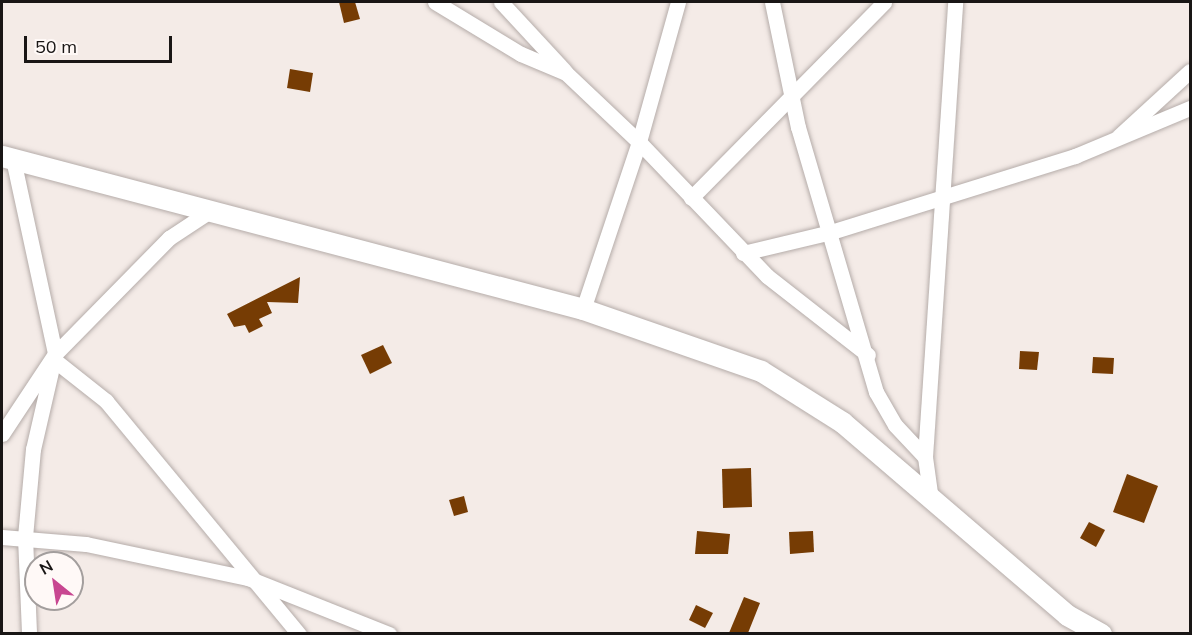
<!DOCTYPE html>
<style>
body{margin:0}
#map{position:relative;width:1192px;height:635px;overflow:hidden;background:#f4ebe7;font-family:Mulish,sans-serif}
div>[style]{position:absolute}
[style*='--x']{left:calc(var(--x)*1px);top:calc(var(--y)*1px);width:calc(var(--w)*1px);rotate:calc(var(--a)*1deg)}
.building>*{inset:0;background:#763c04}
.roads{filter:drop-shadow(0 0 2px #b5aca9) drop-shadow(0 0 2px #b5aca9)}
.street>*{height:15px;margin:-7.5px;padding:0 7.5px;transform-origin:7.5px;border-radius:7.5px;background:#fff}
.secondary>*{height:21px;margin:-10.5px;padding:0 10.5px;transform-origin:10.5px;border-radius:10.5px;background:#fff}
span{translate:-50% -50%;white-space:nowrap;text-align:center;line-height:1.15;-webkit-text-stroke:6px #fff9f7;paint-order:stroke}
.frame{position:absolute;inset:0;border:3px solid #191615;pointer-events:none}
.north{position:absolute;left:24px;top:551px;width:60px;height:60px;box-sizing:border-box;background:#fff9f7;border:2px solid #a39e9d;border-radius:50%;rotate:330deg;font-size:16px;font-weight:700;line-height:24px;text-align:center;color:#191615}
.north::after{content:'';display:block;margin:auto;width:21px;height:27px;background:#c84791;clip-path:polygon(50% 0,100% 100%,50% 72%,0 100%)}
.scale{position:absolute;left:24px;top:36px;width:148px;height:27px;box-sizing:border-box;border:3px solid #191615;border-top:0;padding-left:8px;font-size:18px;line-height:21px;white-space:nowrap;color:#191615;-webkit-text-stroke:4px #fff9f7;paint-order:stroke}
</style>
<div id="map">
<div class="building">
<i style="clip-path:polygon(339px 2px,355px 2px,360px 19px,344px 23px)"></i>
<i style="clip-path:polygon(290px 69px,313px 73px,310px 92px,287px 88px)"></i>
<i style="clip-path:polygon(300px 277px,298px 303px,267px 302px,272px 313px,259px 319px,263px 326px,249px 333px,245px 325px,234px 327px,227px 314px)"></i>
<i style="clip-path:polygon(383px 345px,392px 363px,370px 374px,361px 355px)"></i>
<i style="clip-path:polygon(1020px 351px,1039px 352px,1037px 370px,1019px 369px)"></i>
<i style="clip-path:polygon(1093px 357px,1114px 358px,1113px 374px,1092px 373px)"></i>
<i style="clip-path:polygon(751px 468px,752px 507px,723px 508px,722px 469px)"></i>
<i style="clip-path:polygon(1127px 474px,1158px 486px,1144px 523px,1113px 512px)"></i>
<i style="clip-path:polygon(464px 496px,468px 512px,454px 516px,449px 500px)"></i>
<i style="clip-path:polygon(1089px 522px,1105px 530px,1096px 547px,1080px 538px)"></i>
<i style="clip-path:polygon(697px 531px,730px 534px,728px 554px,695px 554px)"></i>
<i style="clip-path:polygon(813px 531px,814px 552px,790px 554px,789px 532px)"></i>
<i style="clip-path:polygon(744px 597px,760px 603px,748px 633px,729px 633px)"></i>
<i style="clip-path:polygon(696px 605px,713px 613px,705px 628px,689px 620px)"></i>
</div>
<div class="roads">
<div class="street">
<i style="--x:435;--y:2;--w:100;--a:31.2"></i>
<i style="--x:521;--y:54;--w:49;--a:22.9"></i>
<i style="--x:566;--y:73;--w:100;--a:43.4"></i>
<i style="--x:639;--y:142;--w:176;--a:108.5"></i>
<i style="--x:501;--y:2;--w:93;--a:47.2"></i>
<i style="--x:678;--y:2;--w:145;--a:105.6"></i>
<i style="--x:639;--y:142;--w:185;--a:46.3"></i>
<i style="--x:767;--y:276;--w:128;--a:38"></i>
<i style="--x:772;--y:2;--w:128;--a:78.3"></i>
<i style="--x:798;--y:127;--w:276;--a:73.6"></i>
<i style="--x:876;--y:392;--w:38;--a:60"></i>
<i style="--x:895;--y:425;--w:44;--a:46.8"></i>
<i style="--x:1119;--y:136;--w:96;--a:-42.5"></i>
<i style="--x:13;--y:159;--w:199;--a:77.8"></i>
<i style="--x:55;--y:354;--w:98;--a:103"></i>
<i style="--x:33;--y:449;--w:88;--a:95.2"></i>
<i style="--x:25;--y:537;--w:97;--a:87.6"></i>
<i style="--x:691;--y:198;--w:275;--a:-45.4"></i>
<i style="--x:743;--y:253;--w:90;--a:-13.4"></i>
<i style="--x:831;--y:232;--w:256;--a:-17.3"></i>
<i style="--x:1075;--y:156;--w:125;--a:-22.7"></i>
<i style="--x:53;--y:359;--w:68;--a:38.4"></i>
<i style="--x:106;--y:401;--w:303;--a:50.4"></i>
<i style="--x:2;--y:434;--w:96;--a:-56.5"></i>
<i style="--x:55;--y:354;--w:163;--a:-45.5"></i>
<i style="--x:169;--y:238;--w:49;--a:-33.4"></i>
<i style="--x:931;--y:500;--w:43;--a:-97.9"></i>
<i style="--x:925;--y:457;--w:456;--a:-86.2"></i>
<i style="--x:2;--y:537;--w:84;--a:4.8"></i>
<i style="--x:86;--y:544;--w:166;--a:11.9"></i>
<i style="--x:248;--y:578;--w:152;--a:21.7"></i>
</div>
<div class="secondary">
<i style="--x:2;--y:156;--w:601;--a:14.75"></i>
<i style="--x:583;--y:309;--w:188;--a:19.2"></i>
<i style="--x:761;--y:371;--w:96;--a:32.2"></i>
<i style="--x:842;--y:422;--w:296;--a:40.6"></i>
<i style="--x:1067;--y:615;--w:39;--a:29"></i>
</div>
</div>
<div class="frame"></div>
<div class="north">N</div>
<div class="scale">50 m</div>
</div>
